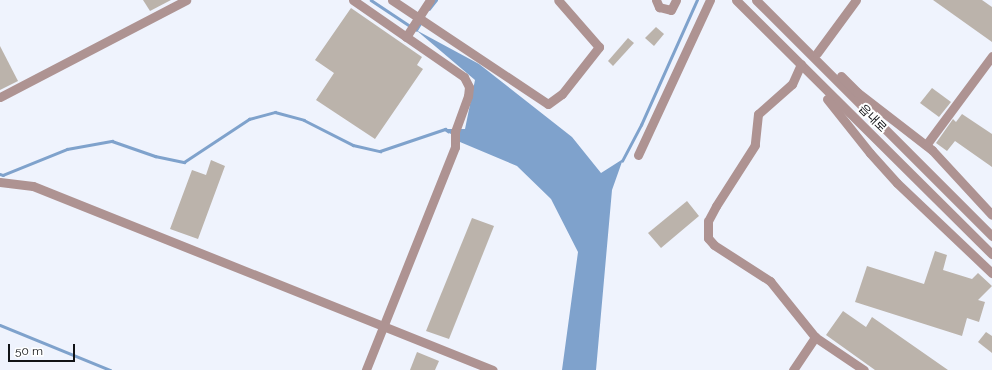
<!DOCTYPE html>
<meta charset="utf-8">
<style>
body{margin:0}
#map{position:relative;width:992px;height:370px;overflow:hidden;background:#eff3fd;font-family:Raleway,"Noto Sans KR",sans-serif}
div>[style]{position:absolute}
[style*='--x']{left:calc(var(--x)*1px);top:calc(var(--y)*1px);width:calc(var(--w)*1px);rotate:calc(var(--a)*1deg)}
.water>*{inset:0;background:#7fa2cc}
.stream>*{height:2.5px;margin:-1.25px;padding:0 1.25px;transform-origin:1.25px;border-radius:1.25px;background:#7fa2cc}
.building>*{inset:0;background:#bbb3ab}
.minor>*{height:9px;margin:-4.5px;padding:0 4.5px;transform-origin:4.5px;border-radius:4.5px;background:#ae9392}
span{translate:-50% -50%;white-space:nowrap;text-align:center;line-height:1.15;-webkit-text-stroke:4px #fff;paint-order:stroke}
.street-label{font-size:12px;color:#111316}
.scale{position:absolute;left:8px;top:344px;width:67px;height:18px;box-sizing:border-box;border:2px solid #111316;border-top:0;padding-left:5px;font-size:12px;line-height:14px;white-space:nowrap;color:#111316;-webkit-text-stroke:3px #fff;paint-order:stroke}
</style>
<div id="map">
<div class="water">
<i style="clip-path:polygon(416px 30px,479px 64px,572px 137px,601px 173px,623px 159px,612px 190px,596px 370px,562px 370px,578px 252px,551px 199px,517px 166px,460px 142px,445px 129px,465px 129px,475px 80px)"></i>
</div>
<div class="stream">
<i style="--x:371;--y:0;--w:47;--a:33.7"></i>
<i style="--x:429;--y:9;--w:11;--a:-52"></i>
<i style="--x:416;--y:30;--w:9;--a:-58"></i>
<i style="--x:622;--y:161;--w:41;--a:-62.2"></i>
<i style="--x:641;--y:125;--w:137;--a:-65.9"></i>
<i style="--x:0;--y:174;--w:3;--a:18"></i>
<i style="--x:3;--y:175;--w:69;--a:-22.1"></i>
<i style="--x:67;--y:149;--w:46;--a:-10.1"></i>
<i style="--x:112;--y:141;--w:46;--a:19.2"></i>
<i style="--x:155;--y:156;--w:30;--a:12"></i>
<i style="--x:184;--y:162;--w:78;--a:-33.5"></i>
<i style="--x:249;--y:119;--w:27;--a:-15"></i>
<i style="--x:275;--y:112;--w:30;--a:15"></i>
<i style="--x:304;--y:120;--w:55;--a:27"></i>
<i style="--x:353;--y:145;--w:28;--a:13"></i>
<i style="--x:380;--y:151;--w:69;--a:-18.7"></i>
<i style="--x:445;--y:129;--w:4;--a:34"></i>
<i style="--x:0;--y:325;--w:119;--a:22.2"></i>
</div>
<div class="building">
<i style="clip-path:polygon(143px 0,171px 0,150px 11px)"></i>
<i style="clip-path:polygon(933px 0,982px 0,992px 7px,992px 42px)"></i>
<i style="clip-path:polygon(351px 8px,422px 57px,417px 65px,423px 69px,375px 139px,316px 100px,334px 73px,315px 60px)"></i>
<i style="clip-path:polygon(656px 27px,664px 34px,654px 46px,645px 38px)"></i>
<i style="clip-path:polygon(628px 38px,634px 43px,613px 66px,608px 61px)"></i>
<i style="clip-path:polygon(0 46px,18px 81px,0 90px)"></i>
<i style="clip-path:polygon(932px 88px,951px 102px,939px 117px,920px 103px)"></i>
<i style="clip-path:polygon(962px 114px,992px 134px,992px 167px,955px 141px,947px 151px,936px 143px,953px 119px,956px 122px)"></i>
<i style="clip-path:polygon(211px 160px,225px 166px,198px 239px,170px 229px,192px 170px,206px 175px)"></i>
<i style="clip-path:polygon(687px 201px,699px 216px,661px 248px,648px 233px)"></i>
<i style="clip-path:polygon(472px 218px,494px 226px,449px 339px,426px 331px)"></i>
<i style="clip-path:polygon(935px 251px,947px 255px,943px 270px,972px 279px,978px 273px,992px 286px,978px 300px,985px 302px,979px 322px,967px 318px,962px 336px,855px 302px,867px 266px,924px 284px)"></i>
<i style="clip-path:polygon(843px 311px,866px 327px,872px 317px,948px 370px,875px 370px,826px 335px)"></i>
<i style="clip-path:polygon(986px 332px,992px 336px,992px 353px,978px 342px)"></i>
<i style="clip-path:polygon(417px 352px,439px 361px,435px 370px,410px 370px)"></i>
</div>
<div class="minor">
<i style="--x:353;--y:0;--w:135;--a:34.7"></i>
<i style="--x:464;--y:77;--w:11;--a:63"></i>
<i style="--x:469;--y:87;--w:9;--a:96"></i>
<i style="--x:468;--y:96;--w:38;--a:110"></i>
<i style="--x:455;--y:132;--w:15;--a:90"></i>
<i style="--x:455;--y:147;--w:240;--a:111.8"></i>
<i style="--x:392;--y:0;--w:187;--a:33.7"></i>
<i style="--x:548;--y:104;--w:17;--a:-36"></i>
<i style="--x:562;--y:94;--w:60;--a:-51.8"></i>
<i style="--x:599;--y:47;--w:62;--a:-131.1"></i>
<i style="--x:656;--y:0;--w:8;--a:67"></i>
<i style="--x:659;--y:7;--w:12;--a:14"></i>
<i style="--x:671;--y:10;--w:11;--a:-63"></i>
<i style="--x:736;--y:0;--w:361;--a:44.8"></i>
<i style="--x:756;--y:0;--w:334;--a:45"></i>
<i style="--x:406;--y:37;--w:44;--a:-57"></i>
<i style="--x:817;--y:53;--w:66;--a:-53.7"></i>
<i style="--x:801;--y:64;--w:22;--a:114"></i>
<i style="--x:792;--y:84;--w:45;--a:138.6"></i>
<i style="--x:758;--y:114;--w:31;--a:96"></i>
<i style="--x:755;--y:145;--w:72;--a:122.6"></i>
<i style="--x:716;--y:206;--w:17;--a:118"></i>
<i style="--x:708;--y:221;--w:17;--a:90"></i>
<i style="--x:708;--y:238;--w:9;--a:49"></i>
<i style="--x:714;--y:245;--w:67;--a:32.7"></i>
<i style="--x:770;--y:281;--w:72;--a:51.2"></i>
<i style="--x:815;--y:337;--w:59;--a:34"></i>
<i style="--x:841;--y:76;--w:23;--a:45"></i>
<i style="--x:857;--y:92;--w:95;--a:37.7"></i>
<i style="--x:932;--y:150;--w:88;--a:47.3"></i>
<i style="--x:0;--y:97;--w:210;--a:-27.5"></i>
<i style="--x:827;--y:99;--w:69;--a:51.5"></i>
<i style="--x:870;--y:153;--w:40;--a:48"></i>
<i style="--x:897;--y:183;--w:131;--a:43.5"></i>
<i style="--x:926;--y:145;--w:111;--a:-53.4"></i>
<i style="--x:638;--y:155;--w:171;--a:-65.1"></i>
<i style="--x:0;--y:182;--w:33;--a:7"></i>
<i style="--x:33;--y:186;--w:495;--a:21.8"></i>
<i style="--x:793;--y:370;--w:40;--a:-56"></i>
</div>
<div class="street-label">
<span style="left:872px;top:119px;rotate:45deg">읍내로</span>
</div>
<div class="scale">50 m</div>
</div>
